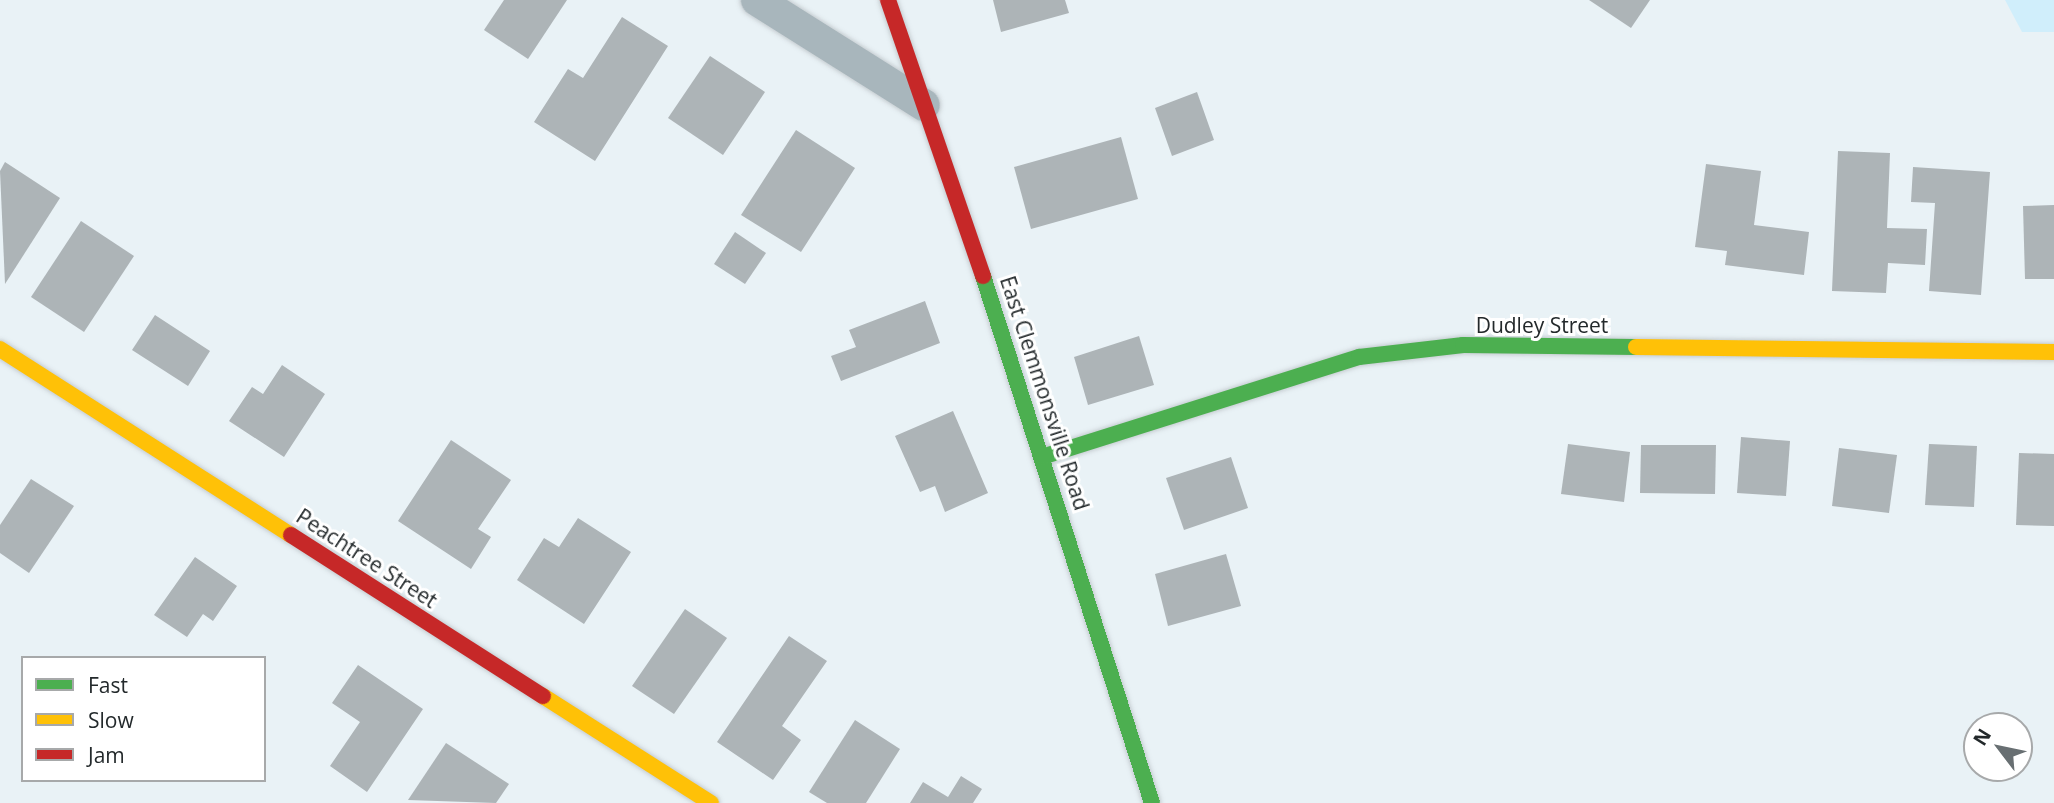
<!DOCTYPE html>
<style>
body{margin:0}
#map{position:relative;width:2054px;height:803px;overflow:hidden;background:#e9f2f6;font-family:"Open Sans",sans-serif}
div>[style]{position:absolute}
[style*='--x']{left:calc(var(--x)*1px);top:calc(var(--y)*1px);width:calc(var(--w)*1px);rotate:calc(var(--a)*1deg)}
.green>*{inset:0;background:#d0eefb}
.building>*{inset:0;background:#adb4b7}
.roads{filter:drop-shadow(0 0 2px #c6cdd1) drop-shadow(0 0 2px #c6cdd1)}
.street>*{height:32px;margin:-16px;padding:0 16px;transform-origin:16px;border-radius:16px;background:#a8b6bc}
.fast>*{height:16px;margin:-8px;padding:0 8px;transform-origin:8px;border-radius:8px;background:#4caf50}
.slow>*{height:16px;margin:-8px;padding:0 8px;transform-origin:8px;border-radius:8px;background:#ffc107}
.jam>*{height:16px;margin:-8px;padding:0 8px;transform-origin:8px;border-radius:8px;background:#c62828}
span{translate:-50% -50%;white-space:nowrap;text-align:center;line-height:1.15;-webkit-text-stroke:6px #fff;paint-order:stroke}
.street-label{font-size:21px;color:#23292b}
.legend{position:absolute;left:21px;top:656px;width:245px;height:126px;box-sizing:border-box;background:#fff;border:2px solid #a7a9aa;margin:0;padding:9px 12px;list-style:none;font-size:21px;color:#23292b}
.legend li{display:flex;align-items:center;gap:14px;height:35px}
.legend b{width:35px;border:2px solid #a7a9aa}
.north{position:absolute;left:1963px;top:712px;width:70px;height:70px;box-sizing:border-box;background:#fff;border:2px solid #a7a9aa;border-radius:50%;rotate:302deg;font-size:19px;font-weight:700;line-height:28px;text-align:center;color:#23292b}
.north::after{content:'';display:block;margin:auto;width:24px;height:32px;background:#686f72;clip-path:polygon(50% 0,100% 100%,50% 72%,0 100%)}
</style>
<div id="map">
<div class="green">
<i style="clip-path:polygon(2005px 0,2054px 0,2054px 32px,2022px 32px)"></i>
</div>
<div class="building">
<i style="clip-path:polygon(504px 0,567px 0,528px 59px,484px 30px)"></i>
<i style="clip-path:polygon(993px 0,1065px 0,1069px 13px,1001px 32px)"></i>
<i style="clip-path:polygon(1589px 0,1650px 0,1631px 28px)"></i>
<i style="clip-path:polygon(622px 17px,668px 46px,595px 161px,534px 122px,568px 69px,583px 78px)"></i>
<i style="clip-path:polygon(710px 56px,765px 92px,723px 155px,668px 118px)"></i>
<i style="clip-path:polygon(1197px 92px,1214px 140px,1172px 156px,1155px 108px)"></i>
<i style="clip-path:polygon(796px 130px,855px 168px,801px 252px,741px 215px)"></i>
<i style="clip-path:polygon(1121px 137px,1138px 199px,1031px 229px,1014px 167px)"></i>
<i style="clip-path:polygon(1838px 151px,1890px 153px,1887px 228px,1927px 229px,1925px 265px,1888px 263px,1886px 293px,1832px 291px)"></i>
<i style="clip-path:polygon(5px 162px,60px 198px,5px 284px,0 171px)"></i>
<i style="clip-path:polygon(1706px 164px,1761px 171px,1754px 225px,1809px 232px,1804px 275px,1725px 265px,1727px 251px,1695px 247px)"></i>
<i style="clip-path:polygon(1913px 167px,1990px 172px,1981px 295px,1929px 291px,1935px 203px,1911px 202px)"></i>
<i style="clip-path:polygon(2054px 205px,2054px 279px,2025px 279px,2023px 206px)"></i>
<i style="clip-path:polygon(81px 221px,134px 256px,84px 332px,31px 297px)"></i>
<i style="clip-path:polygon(735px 232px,766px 253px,745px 284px,714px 264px)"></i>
<i style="clip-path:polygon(925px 301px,940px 343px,841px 381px,831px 356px,856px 347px,849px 330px)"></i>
<i style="clip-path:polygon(155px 315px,210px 351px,188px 386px,132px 350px)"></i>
<i style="clip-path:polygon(1139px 336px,1154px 385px,1088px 405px,1074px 357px)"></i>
<i style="clip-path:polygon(282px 365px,325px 394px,284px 457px,229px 421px,252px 387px,263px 394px)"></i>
<i style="clip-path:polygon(953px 411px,988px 493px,945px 512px,935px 486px,920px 492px,895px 436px)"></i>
<i style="clip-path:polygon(1741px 437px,1790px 441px,1786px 496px,1737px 493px)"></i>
<i style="clip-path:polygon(451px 440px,511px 480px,478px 529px,491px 537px,471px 569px,398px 521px)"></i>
<i style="clip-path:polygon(1568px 444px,1630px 452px,1624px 502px,1561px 494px)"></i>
<i style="clip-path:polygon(1929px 444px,1977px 446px,1974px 507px,1925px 505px)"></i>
<i style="clip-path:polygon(1641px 445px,1716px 445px,1715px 494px,1640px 493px)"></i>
<i style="clip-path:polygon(1839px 448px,1897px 455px,1889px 513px,1832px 506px)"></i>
<i style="clip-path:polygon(2019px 453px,2054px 454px,2054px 526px,2016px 525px)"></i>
<i style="clip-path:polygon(1231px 457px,1248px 508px,1184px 530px,1166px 478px)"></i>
<i style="clip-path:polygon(31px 479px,74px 506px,29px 573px,0 553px,0 525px)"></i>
<i style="clip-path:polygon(578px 518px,631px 552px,584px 624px,517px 580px,544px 538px,559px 547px)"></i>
<i style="clip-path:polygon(1226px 554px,1241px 606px,1168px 626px,1155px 574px)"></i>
<i style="clip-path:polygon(195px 557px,237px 586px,213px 621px,203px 614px,187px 637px,154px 615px)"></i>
<i style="clip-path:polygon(685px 609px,727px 638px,674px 714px,632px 686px)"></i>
<i style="clip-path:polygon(789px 636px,827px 661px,782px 726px,801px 740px,773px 780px,717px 742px)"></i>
<i style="clip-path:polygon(358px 665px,423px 709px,367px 792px,330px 766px,360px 722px,332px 703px)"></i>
<i style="clip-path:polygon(855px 720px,900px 749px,866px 803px,827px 803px,809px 792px)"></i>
<i style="clip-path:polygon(446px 743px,509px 784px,496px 803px,408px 800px)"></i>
<i style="clip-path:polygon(961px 776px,982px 789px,973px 803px,910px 803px,923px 782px,948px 797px)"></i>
</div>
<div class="roads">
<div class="street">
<i style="--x:757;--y:0;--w:197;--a:32.2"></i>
</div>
<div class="fast">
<i style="--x:983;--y:276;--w:553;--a:72.22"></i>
<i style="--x:1045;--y:456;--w:329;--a:-17.5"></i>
<i style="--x:1359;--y:357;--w:105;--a:-6.6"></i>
<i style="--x:1463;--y:345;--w:173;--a:0.7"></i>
</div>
<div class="slow">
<i style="--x:1636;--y:347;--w:418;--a:0.7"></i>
<i style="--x:0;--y:349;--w:345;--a:32.6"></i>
<i style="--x:543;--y:696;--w:199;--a:32.5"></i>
</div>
<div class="jam">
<i style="--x:888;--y:0;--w:292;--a:71"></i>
<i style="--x:291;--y:535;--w:299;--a:32.6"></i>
</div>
</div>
<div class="street-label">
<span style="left:1542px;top:325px">Dudley Street</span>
<span style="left:1045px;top:393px;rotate:72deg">East Clemmonsville Road</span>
<span style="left:367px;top:558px;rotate:33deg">Peachtree Street</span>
</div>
<ul class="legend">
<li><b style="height:9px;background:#4caf50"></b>Fast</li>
<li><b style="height:9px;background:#ffc107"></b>Slow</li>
<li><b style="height:9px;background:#c62828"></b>Jam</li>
</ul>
<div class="north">N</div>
</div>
